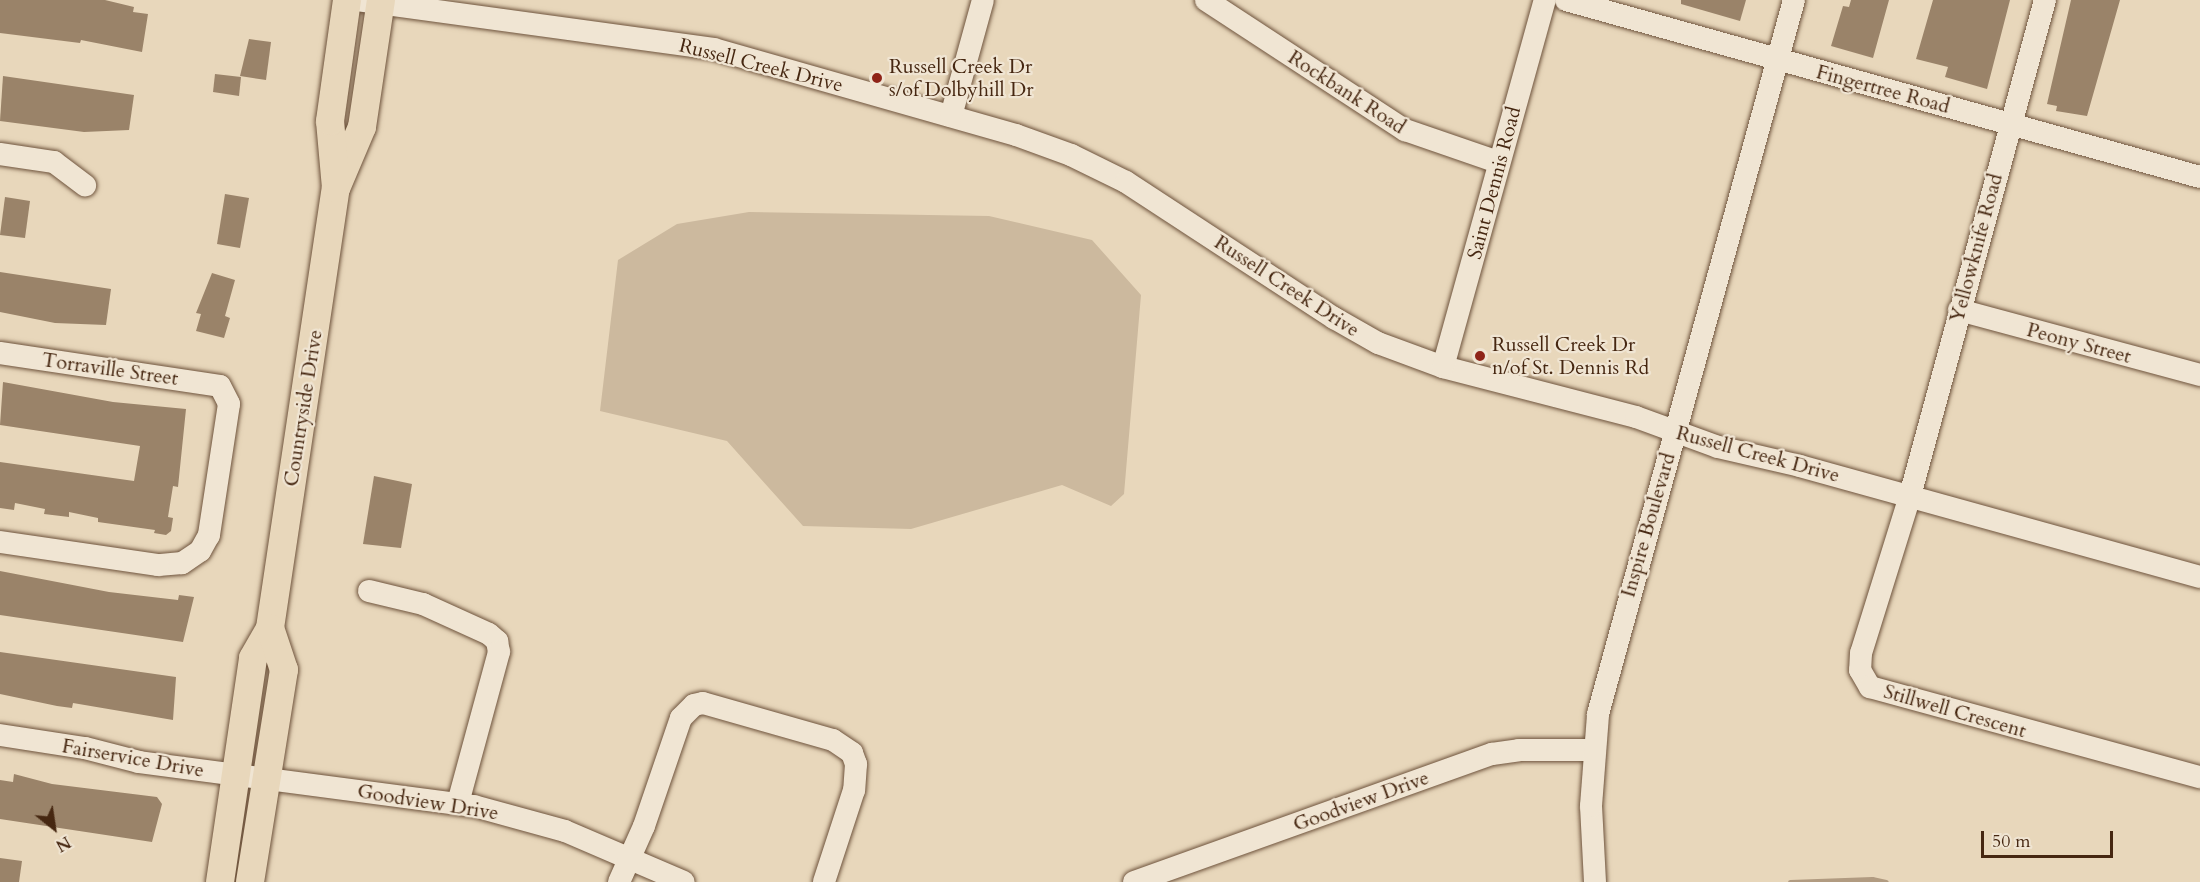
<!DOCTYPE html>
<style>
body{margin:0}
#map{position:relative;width:2200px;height:882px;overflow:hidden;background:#e8d7bb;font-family:Cardo,serif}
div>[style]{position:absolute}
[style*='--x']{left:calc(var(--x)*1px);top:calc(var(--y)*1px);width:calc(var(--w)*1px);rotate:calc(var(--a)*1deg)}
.green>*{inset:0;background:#ccb99e}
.stream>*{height:5px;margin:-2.5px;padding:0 2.5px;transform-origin:2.5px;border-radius:2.5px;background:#b19b81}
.building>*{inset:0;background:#9a8369}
.roads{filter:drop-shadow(0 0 2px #6e533c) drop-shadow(0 0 2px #6e533c)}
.minor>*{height:22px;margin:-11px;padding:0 11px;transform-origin:11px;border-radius:11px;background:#f0e5d3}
.major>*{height:28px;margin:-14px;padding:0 14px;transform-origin:14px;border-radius:14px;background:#e8d7bb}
.dots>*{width:16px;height:16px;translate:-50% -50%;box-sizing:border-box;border:3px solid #f0e5d3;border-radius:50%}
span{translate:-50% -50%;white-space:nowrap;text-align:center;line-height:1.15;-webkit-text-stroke:4.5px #f0e5d3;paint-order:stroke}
.street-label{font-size:20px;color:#462711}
.poi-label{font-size:20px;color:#462711}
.left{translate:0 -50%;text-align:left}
.north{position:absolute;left:24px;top:798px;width:60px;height:60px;-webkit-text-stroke:4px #f0e5d3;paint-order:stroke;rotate:150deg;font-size:16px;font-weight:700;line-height:24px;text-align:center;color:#462711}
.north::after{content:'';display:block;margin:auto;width:21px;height:27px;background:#462711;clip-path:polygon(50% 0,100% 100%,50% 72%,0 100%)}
.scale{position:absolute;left:1981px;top:831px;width:132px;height:27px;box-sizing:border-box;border:3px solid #462711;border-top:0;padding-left:8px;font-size:18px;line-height:21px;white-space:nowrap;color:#462711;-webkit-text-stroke:4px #f0e5d3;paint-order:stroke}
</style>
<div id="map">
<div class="green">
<i style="clip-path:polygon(749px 212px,989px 216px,1092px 240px,1141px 295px,1124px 494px,1111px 506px,1062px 485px,911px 529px,803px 526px,727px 441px,600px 411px,618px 260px,677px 224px)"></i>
</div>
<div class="stream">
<i style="--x:1790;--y:882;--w:82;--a:-2.1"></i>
<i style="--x:1872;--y:879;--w:14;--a:12"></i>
</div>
<div class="building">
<i style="clip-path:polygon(0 0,105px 0,134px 7px,133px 12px,148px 14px,142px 52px,81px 40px,80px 43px,0 33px)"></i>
<i style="clip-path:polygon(1681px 0,1746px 0,1740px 21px,1681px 4px)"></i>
<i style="clip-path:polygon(1851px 0,1889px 0,1873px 58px,1831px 46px,1843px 6px,1849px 7px)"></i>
<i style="clip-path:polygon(1933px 0,2010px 0,1987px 89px,1945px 77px,1948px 67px,1916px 59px)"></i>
<i style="clip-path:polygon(2071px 0,2120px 0,2087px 116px,2056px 111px,2057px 106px,2047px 104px)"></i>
<i style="clip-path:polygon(249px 39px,271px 42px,266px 80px,240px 76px)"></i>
<i style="clip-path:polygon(215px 74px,241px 77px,239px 96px,213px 92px)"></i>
<i style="clip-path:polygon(3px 76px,134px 95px,129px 130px,84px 132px,0 121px)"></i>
<i style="clip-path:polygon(225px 194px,249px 198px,240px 248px,217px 244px)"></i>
<i style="clip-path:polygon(5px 197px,30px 201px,25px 238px,0 235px)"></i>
<i style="clip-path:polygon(0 272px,111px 289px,106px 325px,55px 323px,0 312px)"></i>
<i style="clip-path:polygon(212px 273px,235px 280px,225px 316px,230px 318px,224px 338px,196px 331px,201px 314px,196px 313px)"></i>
<i style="clip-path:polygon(3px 382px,113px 402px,186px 409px,178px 487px,173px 486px,168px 517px,173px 518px,171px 531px,166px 535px,154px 533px,155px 530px,98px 522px,98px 518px,69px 512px,69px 517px,44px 514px,45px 509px,15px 503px,14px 510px,0 508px,0 462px,134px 481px,140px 446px,0 425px)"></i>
<i style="clip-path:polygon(374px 476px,412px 484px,401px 548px,363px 544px)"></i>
<i style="clip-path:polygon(0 571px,109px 592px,178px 600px,179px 595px,194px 597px,183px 642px,0 615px)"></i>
<i style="clip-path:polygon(0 652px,176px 677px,173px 720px,73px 703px,72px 708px,57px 706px,0 694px)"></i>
<i style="clip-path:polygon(14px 774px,52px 784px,157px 797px,162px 804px,152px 842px,0 819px,0 780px,13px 782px)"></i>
<i style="clip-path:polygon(0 858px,22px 861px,19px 882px,0 882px)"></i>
</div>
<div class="roads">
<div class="minor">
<i style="--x:357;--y:0;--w:360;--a:7.8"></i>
<i style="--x:714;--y:49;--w:314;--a:15.9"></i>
<i style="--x:1016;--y:135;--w:59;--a:20"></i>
<i style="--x:1071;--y:155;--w:61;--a:26.1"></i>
<i style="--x:1126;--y:182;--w:249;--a:33.2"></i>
<i style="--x:1334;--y:318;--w:51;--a:29.6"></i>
<i style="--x:1378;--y:343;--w:69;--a:20.3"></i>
<i style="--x:1443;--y:367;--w:199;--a:14.5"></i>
<i style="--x:1636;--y:417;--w:87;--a:20.1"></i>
<i style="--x:1718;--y:447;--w:84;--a:13"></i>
<i style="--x:1800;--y:466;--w:415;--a:15.5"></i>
<i style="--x:1206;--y:0;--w:238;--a:33.2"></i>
<i style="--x:1405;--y:130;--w:98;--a:19"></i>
<i style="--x:1566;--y:0;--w:658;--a:15.6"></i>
<i style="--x:2045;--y:0;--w:514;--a:105.23"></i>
<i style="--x:1910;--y:496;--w:164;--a:107.3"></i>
<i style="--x:1861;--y:653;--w:17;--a:93"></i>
<i style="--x:1860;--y:670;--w:20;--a:60"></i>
<i style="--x:1870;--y:687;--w:342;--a:15.3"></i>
<i style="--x:951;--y:116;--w:120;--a:-74.6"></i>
<i style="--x:0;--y:154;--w:55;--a:8.4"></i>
<i style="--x:54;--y:162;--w:39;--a:37"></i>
<i style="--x:1959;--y:310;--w:250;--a:15.1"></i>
<i style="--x:0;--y:353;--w:222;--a:8.5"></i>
<i style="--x:220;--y:386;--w:20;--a:63"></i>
<i style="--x:229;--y:404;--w:133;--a:98.7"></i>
<i style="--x:209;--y:535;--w:18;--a:119"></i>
<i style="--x:200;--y:551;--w:22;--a:146"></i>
<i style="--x:182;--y:563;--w:24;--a:175"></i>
<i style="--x:158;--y:565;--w:160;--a:-171.7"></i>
<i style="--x:1443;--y:367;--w:381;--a:-74.5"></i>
<i style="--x:369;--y:591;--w:56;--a:13.5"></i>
<i style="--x:423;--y:604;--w:72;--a:24.4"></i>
<i style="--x:489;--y:634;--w:11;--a:41"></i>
<i style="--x:497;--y:641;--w:11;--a:80"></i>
<i style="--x:499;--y:652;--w:156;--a:105.2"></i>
<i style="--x:0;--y:735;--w:86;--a:8.7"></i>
<i style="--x:85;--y:748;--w:56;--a:14.5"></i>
<i style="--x:139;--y:762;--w:338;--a:7.5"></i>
<i style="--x:474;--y:806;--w:94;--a:15.4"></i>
<i style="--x:565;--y:831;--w:129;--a:23.2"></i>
<i style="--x:619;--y:882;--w:61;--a:-65.9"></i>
<i style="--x:644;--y:826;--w:114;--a:-71.1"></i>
<i style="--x:681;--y:718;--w:18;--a:-45"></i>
<i style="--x:694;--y:705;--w:9;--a:-13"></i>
<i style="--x:703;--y:703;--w:135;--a:15.9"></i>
<i style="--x:833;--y:740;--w:23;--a:34"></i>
<i style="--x:852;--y:753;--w:12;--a:70"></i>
<i style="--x:856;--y:764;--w:26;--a:94"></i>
<i style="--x:854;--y:790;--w:97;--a:108.1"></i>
<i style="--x:1134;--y:882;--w:380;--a:-19.7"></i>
<i style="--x:1492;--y:754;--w:27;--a:-8"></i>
<i style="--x:1519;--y:750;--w:75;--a:0"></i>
<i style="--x:1595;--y:882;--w:76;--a:-93"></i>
<i style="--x:1591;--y:806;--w:92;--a:-85.6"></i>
<i style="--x:1598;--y:714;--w:740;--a:-74.65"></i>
</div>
<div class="major">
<i style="--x:337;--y:186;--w:64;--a:-67"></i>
<i style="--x:362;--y:127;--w:128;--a:-81.5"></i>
<i style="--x:220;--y:882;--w:226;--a:-81.6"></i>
<i style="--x:253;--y:658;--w:34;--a:-60"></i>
<i style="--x:270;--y:628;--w:445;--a:-81.5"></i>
<i style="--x:336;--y:188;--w:67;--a:-95.1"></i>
<i style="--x:330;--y:121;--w:122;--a:-82"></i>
<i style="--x:250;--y:882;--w:215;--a:-80.9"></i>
<i style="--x:284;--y:670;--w:44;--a:-108.4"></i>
</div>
</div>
<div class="dots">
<i style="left:877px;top:78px;background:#8f2418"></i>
<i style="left:1480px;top:356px;background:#8f2418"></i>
</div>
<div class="street-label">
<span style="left:761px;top:65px;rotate:14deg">Russell Creek Drive</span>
<span style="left:1883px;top:89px;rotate:15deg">Fingertree Road</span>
<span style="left:1347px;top:92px;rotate:33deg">Rockbank Road</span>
<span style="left:1494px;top:183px;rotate:-75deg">Saint Dennis Road</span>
<span style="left:1976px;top:248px;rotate:-75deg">Yellowknife Road</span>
<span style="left:1287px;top:286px;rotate:33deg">Russell Creek Drive</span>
<span style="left:2079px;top:343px;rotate:15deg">Peony Street</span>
<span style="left:110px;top:369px;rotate:8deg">Torraville Street</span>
<span style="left:303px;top:408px;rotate:-81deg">Countryside Drive</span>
<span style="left:1758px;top:454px;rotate:15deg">Russell Creek Drive</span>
<span style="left:1648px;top:525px;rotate:-74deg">Inspire Boulevard</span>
<span style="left:1955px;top:711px;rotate:16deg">Stillwell Crescent</span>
<span style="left:133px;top:758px;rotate:10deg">Fairservice Drive</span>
<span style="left:1361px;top:801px;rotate:-20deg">Goodview Drive</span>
<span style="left:428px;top:802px;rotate:9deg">Goodview Drive</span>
</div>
<div class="poi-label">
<span class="left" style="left:889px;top:78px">Russell Creek Dr<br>s/of Dolbyhill Dr</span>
<span class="left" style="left:1492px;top:356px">Russell Creek Dr<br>n/of St. Dennis Rd</span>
</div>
<div class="north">N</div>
<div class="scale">50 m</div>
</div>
